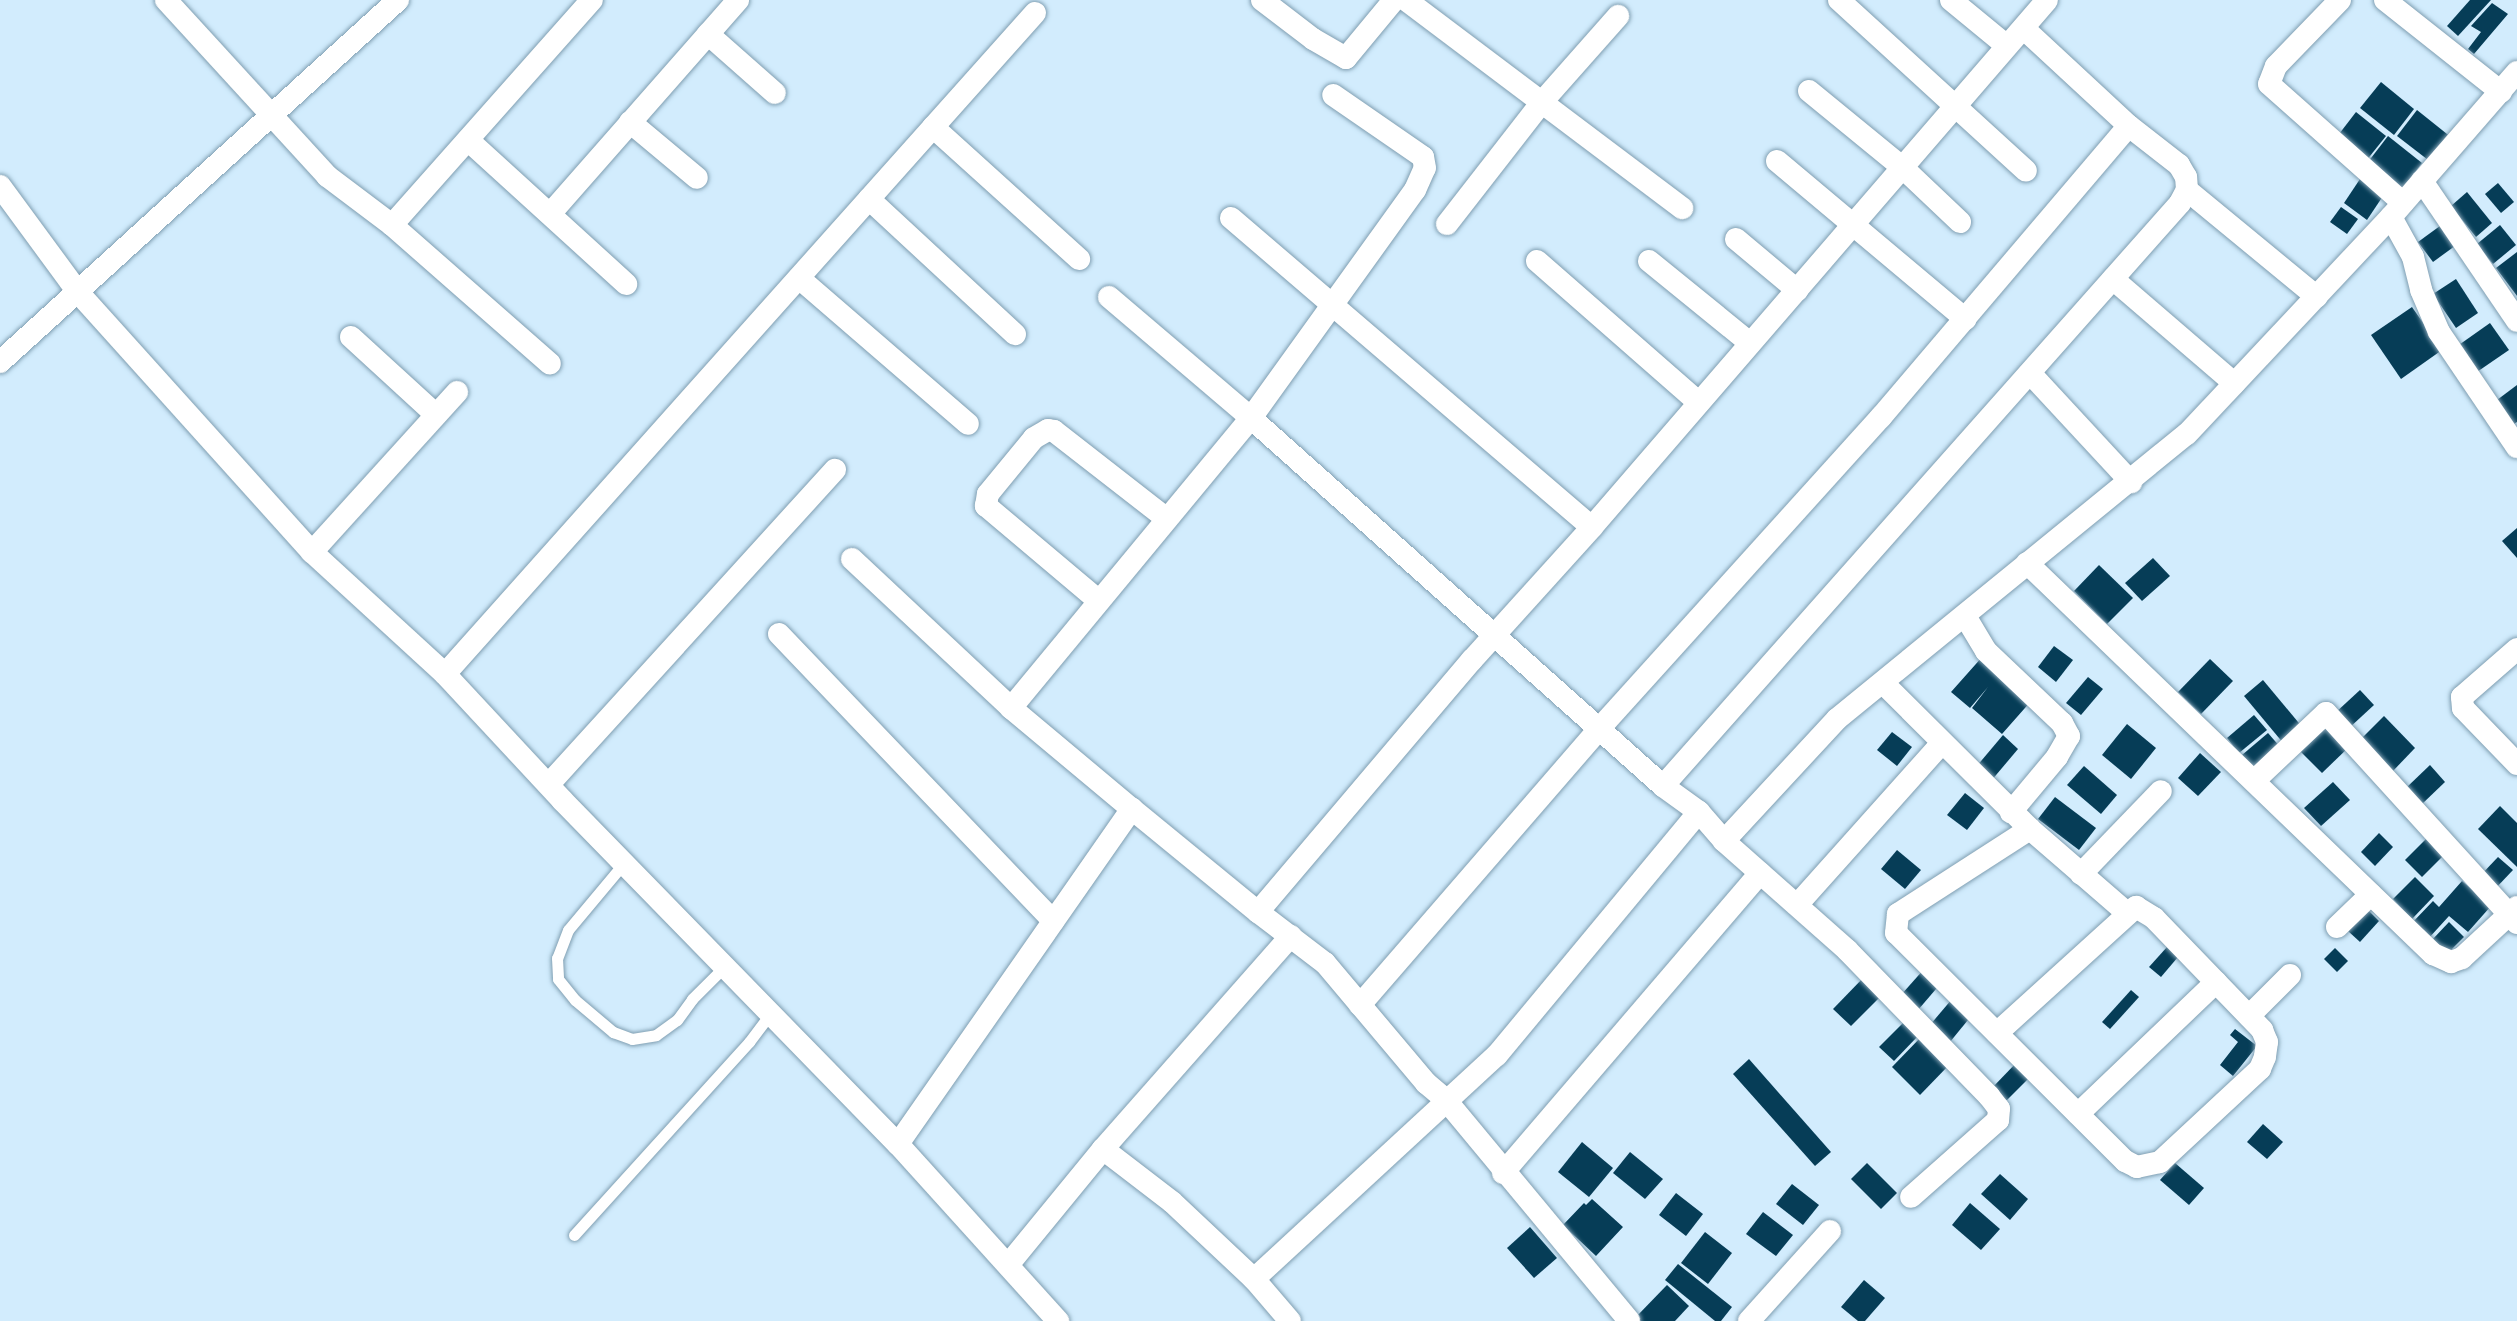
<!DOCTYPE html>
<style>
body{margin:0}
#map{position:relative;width:2517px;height:1321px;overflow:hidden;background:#d2ecfd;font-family:"PT Sans",sans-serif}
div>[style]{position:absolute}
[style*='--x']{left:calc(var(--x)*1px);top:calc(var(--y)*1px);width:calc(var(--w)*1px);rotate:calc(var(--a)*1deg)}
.building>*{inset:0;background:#063d57}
.roads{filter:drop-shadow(0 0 2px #7f9eb1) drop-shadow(0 0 2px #7f9eb1)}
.service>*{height:11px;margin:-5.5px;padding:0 5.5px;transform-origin:5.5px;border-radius:5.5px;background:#fff}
.minor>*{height:22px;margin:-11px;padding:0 11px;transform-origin:11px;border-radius:11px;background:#fff}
span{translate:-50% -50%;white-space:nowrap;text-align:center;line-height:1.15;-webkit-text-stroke:8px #fff;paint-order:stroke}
</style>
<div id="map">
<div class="building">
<i style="clip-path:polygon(2470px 0,2491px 0,2458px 36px,2447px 26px)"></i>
<i style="clip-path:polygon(2492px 3px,2508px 14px,2474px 54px,2468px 49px,2481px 32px,2471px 26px)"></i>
<i style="clip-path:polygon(2381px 82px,2414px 109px,2394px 135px,2360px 108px)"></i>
<i style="clip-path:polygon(2417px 110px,2452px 138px,2432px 163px,2397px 136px)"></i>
<i style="clip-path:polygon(2356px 112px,2386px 136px,2366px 161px,2336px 138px)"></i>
<i style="clip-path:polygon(2388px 136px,2422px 163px,2402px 189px,2368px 162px)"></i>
<i style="clip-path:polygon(2360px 179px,2383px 196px,2367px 220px,2344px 203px)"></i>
<i style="clip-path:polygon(2498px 183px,2514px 202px,2501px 213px,2485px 194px)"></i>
<i style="clip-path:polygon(2467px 192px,2492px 223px,2476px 237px,2451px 206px)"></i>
<i style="clip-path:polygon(2341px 207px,2358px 219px,2347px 234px,2330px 222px)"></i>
<i style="clip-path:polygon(2444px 223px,2459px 243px,2433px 262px,2418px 242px)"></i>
<i style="clip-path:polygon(2500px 225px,2516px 245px,2493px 264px,2477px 244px)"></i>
<i style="clip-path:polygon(2517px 252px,2517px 296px,2496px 268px)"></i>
<i style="clip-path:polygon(2456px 279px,2478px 313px,2456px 328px,2433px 294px)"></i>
<i style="clip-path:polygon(2412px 307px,2442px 350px,2401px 379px,2371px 335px)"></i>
<i style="clip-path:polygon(2490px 323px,2509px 350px,2474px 374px,2456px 347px)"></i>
<i style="clip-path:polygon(2517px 385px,2517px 422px,2514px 424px,2497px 400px)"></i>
<i style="clip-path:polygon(2517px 528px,2517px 558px,2502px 541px)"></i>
<i style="clip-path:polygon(2153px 558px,2170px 576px,2142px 601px,2125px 583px)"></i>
<i style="clip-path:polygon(2099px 565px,2133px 598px,2107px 624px,2074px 591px)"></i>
<i style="clip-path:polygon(2054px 646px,2073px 660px,2056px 682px,2038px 667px)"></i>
<i style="clip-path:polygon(1983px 656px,2032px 700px,2002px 734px,1972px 708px,1988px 687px,1970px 708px,1951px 692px)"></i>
<i style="clip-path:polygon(2210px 659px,2233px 681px,2201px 714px,2178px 692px)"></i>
<i style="clip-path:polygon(2088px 677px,2103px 689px,2081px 715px,2066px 703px)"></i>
<i style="clip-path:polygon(2263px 680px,2303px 728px,2284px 744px,2244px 696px)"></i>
<i style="clip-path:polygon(2360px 690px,2374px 705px,2348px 729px,2334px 714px)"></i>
<i style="clip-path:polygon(2254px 715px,2267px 730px,2239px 753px,2227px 738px)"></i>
<i style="clip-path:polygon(2384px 716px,2415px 748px,2392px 772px,2360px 740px)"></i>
<i style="clip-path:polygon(2127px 724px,2156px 748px,2131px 779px,2102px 755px)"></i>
<i style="clip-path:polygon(2328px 724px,2350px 746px,2322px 773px,2300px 751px)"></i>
<i style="clip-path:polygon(1892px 732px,1912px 747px,1897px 766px,1877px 750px)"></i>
<i style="clip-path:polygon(2268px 733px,2281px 748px,2254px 770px,2242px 755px)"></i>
<i style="clip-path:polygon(2003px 735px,2018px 749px,1991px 781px,1976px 767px)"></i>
<i style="clip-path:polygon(2200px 753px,2221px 772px,2198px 796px,2178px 778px)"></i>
<i style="clip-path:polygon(2430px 765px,2445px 782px,2421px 805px,2406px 788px)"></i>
<i style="clip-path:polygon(2084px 766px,2117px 795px,2101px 814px,2067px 785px)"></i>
<i style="clip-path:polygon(2333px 782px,2350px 800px,2321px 826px,2304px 808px)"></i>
<i style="clip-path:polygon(1965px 793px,1984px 808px,1967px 830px,1947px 815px)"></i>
<i style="clip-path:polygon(2055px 797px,2096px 828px,2079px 850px,2038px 819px)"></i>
<i style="clip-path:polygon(2500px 806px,2517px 823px,2517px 867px,2478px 829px)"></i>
<i style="clip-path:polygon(2379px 833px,2393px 847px,2375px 866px,2361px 852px)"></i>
<i style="clip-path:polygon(2428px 837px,2445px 854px,2422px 877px,2405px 860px)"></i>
<i style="clip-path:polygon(1897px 850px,1921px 870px,1905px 889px,1881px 869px)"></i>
<i style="clip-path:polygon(2498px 857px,2513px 870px,2494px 890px,2479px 877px)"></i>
<i style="clip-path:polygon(2415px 877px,2434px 896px,2412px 919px,2393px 899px)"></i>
<i style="clip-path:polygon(2462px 881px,2491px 906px,2468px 932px,2449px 916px,2428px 939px,2412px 923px,2433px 901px,2439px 907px)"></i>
<i style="clip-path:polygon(2368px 910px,2379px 921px,2360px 942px,2348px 931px)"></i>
<i style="clip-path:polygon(2449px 922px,2464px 937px,2446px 955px,2432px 940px)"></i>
<i style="clip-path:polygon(2167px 947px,2178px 957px,2161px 977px,2149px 967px)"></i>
<i style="clip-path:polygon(2335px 948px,2348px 961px,2337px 972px,2324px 959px)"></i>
<i style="clip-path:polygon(1925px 968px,1942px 982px,1918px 1010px,1901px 995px)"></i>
<i style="clip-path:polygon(1864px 977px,1882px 995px,1851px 1026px,1833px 1009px)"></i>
<i style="clip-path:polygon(2131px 990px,2139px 997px,2110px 1029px,2102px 1022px)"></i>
<i style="clip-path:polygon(1952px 999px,1972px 1015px,1950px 1042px,1930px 1025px)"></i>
<i style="clip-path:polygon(1904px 1022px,1918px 1036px,1894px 1061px,1879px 1047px)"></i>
<i style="clip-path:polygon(2235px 1029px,2257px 1046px,2233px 1076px,2220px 1065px,2238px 1042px,2230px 1035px)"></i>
<i style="clip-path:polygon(1922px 1036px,1950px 1064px,1920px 1095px,1892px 1067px)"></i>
<i style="clip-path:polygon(1749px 1059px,1831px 1152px,1815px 1166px,1733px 1074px)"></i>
<i style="clip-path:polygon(2018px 1061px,2032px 1075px,2006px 1101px,1992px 1088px)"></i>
<i style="clip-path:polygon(2263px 1124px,2283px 1142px,2267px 1159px,2247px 1142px)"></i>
<i style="clip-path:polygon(1582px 1142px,1613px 1168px,1589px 1197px,1558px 1172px)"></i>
<i style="clip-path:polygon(1630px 1152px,1663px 1179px,1645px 1199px,1613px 1173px)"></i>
<i style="clip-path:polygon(1867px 1163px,1897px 1193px,1881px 1209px,1851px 1179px)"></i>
<i style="clip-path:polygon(2175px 1163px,2204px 1188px,2189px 1205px,2160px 1180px)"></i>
<i style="clip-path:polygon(2000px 1174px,2028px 1199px,2010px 1220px,1981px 1194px)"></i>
<i style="clip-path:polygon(1792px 1184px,1819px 1205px,1803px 1225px,1776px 1204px)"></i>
<i style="clip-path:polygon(1676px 1193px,1703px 1214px,1686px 1236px,1659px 1215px)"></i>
<i style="clip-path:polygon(1592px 1199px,1623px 1227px,1596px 1256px,1563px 1225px,1584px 1203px,1586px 1205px)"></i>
<i style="clip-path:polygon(1970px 1203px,2000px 1229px,1981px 1250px,1952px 1225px)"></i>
<i style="clip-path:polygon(1763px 1212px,1793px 1235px,1776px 1256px,1746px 1234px)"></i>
<i style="clip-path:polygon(1530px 1227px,1557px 1258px,1534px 1278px,1507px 1248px)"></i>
<i style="clip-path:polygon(1705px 1232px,1732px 1253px,1708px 1284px,1681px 1263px)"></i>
<i style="clip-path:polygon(1678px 1264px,1732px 1307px,1721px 1321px,1715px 1321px,1665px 1280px)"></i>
<i style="clip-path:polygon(1864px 1280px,1885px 1298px,1865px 1321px,1858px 1321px,1841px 1307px)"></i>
<i style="clip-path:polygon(1667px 1285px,1689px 1306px,1675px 1321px,1638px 1321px,1635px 1318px)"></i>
</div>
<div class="roads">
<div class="service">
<i style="--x:624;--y:863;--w:87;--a:129.9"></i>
<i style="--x:568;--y:930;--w:30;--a:111"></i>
<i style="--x:557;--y:958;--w:21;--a:87"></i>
<i style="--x:558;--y:979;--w:27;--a:51"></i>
<i style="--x:575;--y:1000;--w:50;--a:40.1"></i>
<i style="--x:613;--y:1032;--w:20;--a:20"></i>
<i style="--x:632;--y:1039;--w:24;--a:-9"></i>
<i style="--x:656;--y:1035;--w:26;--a:-36"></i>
<i style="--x:677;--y:1020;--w:26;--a:-54"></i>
<i style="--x:692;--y:999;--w:47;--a:-45"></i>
<i style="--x:574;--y:1235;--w:261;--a:-47.8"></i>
<i style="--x:749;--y:1042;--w:36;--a:-53"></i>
</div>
<div class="minor">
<i style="--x:166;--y:0;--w:239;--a:47.5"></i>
<i style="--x:327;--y:176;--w:81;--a:37"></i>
<i style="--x:392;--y:225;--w:301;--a:-48.4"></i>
<i style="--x:1262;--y:0;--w:64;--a:37.4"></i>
<i style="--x:1313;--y:39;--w:38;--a:30"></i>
<i style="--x:1346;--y:58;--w:75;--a:-50.4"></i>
<i style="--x:1406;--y:0;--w:346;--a:37"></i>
<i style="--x:1839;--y:0;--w:253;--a:42.4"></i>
<i style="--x:1951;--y:0;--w:72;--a:39.4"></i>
<i style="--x:2340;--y:0;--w:92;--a:134.1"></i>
<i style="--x:2276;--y:66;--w:19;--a:111"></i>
<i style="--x:2269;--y:84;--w:179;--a:41.6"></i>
<i style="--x:2385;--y:0;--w:148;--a:38.4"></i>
<i style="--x:708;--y:34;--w:89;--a:41.4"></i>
<i style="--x:1809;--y:91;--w:120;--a:39.3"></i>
<i style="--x:1902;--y:167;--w:80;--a:43.5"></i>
<i style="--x:630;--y:122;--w:87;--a:39.9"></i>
<i style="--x:933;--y:127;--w:197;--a:42.1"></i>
<i style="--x:468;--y:140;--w:214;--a:42.3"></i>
<i style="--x:1777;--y:161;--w:246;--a:40"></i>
<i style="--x:2422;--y:181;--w:169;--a:55.8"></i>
<i style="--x:0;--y:186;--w:130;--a:53.7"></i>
<i style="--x:77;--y:291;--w:351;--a:48"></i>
<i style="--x:312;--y:552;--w:180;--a:42.5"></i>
<i style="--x:445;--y:674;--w:172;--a:47.1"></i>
<i style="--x:562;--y:800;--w:481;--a:45.7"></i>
<i style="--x:898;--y:1144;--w:409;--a:-55.1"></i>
<i style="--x:1132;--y:809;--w:163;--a:39.3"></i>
<i style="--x:1258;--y:912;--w:331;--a:-49.7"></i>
<i style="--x:1472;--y:660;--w:179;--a:-47.9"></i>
<i style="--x:1592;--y:527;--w:696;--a:-49.19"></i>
<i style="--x:2187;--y:190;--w:168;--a:39.5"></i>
<i style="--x:869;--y:199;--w:199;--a:42.8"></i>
<i style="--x:550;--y:214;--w:285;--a:-48.7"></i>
<i style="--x:2391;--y:217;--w:46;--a:61.2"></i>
<i style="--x:2413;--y:257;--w:34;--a:76"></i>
<i style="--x:2421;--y:290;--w:46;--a:66.8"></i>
<i style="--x:2439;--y:332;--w:139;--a:55.9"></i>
<i style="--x:1231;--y:218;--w:475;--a:40.6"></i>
<i style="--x:1447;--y:224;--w:155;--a:-52.1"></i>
<i style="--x:1542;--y:102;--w:115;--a:-48.5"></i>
<i style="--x:392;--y:225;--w:210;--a:41.3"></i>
<i style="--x:1736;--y:239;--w:80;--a:39.9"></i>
<i style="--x:1537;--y:261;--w:215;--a:41.2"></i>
<i style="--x:1649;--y:261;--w:130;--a:39.1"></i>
<i style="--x:799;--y:278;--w:223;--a:40.8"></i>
<i style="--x:2113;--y:279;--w:160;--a:40.7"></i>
<i style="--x:1109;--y:297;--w:187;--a:40.4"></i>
<i style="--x:1251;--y:418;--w:552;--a:41.77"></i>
<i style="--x:1663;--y:786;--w:44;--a:35.8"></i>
<i style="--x:1699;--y:812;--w:38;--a:49"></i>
<i style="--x:1724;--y:841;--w:164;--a:41.5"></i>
<i style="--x:1847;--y:950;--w:204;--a:45.8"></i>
<i style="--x:1989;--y:1096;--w:16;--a:52"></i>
<i style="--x:1999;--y:1109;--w:11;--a:95"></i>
<i style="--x:1998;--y:1120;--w:116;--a:138.5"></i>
<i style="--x:351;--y:337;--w:115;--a:42.5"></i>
<i style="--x:0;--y:362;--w:538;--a:-42.29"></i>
<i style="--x:2030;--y:373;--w:149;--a:47.2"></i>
<i style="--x:312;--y:552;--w:216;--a:-47.8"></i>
<i style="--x:852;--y:559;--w:218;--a:43.1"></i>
<i style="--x:1011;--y:708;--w:158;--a:39.9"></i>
<i style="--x:2027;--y:563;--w:564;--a:43.92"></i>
<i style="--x:2433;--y:954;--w:20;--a:24"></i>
<i style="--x:2451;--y:962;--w:12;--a:-20"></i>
<i style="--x:2462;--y:958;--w:75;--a:-42.8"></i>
<i style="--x:1099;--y:601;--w:148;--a:-139.9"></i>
<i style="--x:986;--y:506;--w:12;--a:-81"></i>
<i style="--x:988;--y:494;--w:72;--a:-50.6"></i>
<i style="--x:1034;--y:438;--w:16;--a:-30"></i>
<i style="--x:1048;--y:430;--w:6;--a:9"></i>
<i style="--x:1054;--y:431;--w:143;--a:37.9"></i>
<i style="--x:1965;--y:616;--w:41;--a:59"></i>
<i style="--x:1986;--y:651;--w:105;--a:43.5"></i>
<i style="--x:2062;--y:723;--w:15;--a:62"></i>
<i style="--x:2069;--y:736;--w:24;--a:120"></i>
<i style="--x:2057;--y:757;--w:72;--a:129.9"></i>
<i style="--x:779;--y:634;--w:397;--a:46.3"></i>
<i style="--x:2517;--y:649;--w:73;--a:138.9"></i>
<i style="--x:2462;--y:697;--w:11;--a:85"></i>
<i style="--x:2463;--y:708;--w:78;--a:46"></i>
<i style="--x:445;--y:674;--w:886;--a:-48.25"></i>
<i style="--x:1883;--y:683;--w:207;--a:44.8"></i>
<i style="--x:2030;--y:829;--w:128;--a:40.9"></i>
<i style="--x:1011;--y:708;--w:376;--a:-50.4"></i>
<i style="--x:1251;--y:418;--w:281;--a:-54.3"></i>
<i style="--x:1415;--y:190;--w:24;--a:-66"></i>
<i style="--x:1425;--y:168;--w:11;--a:-100"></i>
<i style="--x:1423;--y:157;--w:109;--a:-145.4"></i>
<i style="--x:2254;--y:781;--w:99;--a:-43.4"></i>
<i style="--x:2326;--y:713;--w:284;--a:47.7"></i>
<i style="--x:549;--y:784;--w:425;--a:-47.7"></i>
<i style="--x:1663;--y:786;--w:779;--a:-48.43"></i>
<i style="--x:2180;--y:203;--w:15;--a:-62"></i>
<i style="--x:2187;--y:190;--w:13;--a:-94"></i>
<i style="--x:2186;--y:177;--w:14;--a:-120"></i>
<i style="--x:2179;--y:165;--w:63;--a:-142"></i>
<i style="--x:2129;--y:126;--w:144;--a:-137.2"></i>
<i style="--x:1724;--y:841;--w:166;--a:-47.2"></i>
<i style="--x:1837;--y:719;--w:451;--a:-39.2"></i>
<i style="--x:2187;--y:434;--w:298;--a:-46.8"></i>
<i style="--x:2391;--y:217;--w:192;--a:-49"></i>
<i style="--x:2081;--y:874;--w:115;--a:-46.1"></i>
<i style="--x:1797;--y:905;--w:217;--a:-48.2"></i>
<i style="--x:1258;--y:912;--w:84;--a:37.3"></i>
<i style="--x:1325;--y:963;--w:157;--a:49.9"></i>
<i style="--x:1426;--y:1083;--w:25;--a:40"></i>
<i style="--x:1445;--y:1099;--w:288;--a:50.3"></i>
<i style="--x:2337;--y:927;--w:47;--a:-44.1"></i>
<i style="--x:1360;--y:1005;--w:365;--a:-49.1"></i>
<i style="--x:1599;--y:729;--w:421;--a:-47.9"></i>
<i style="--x:1881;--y:417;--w:382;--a:-49.6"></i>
<i style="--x:2249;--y:1016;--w:58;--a:-45"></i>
<i style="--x:1997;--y:1033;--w:188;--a:-42.2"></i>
<i style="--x:2136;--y:907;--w:21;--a:31"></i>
<i style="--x:2154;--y:918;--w:156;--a:46"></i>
<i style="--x:2262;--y:1030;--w:13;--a:67"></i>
<i style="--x:2267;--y:1042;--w:15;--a:98"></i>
<i style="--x:2265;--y:1057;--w:13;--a:113"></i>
<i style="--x:2260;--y:1069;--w:137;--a:137.1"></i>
<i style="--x:2160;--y:1162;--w:24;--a:168"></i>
<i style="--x:2137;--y:1167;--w:13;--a:-153"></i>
<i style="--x:2125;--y:1161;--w:323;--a:-135.1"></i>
<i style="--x:1896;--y:933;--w:19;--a:-84"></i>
<i style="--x:1898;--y:914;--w:157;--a:-32.8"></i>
<i style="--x:2078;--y:1114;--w:191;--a:-43.7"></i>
<i style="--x:898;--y:1144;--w:239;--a:47.9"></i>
<i style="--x:1103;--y:1149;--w:87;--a:37.5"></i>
<i style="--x:1172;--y:1202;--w:112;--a:43.2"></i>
<i style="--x:1254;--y:1279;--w:55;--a:49.4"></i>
<i style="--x:1503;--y:1173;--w:395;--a:-49.4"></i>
<i style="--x:1008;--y:1265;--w:150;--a:-50.7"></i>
<i style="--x:1103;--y:1149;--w:284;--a:-48.6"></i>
<i style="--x:1254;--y:1279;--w:330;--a:-42.7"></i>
<i style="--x:1497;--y:1055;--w:316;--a:-50.3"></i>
<i style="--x:1749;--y:1321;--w:121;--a:-48"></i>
</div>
</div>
</div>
